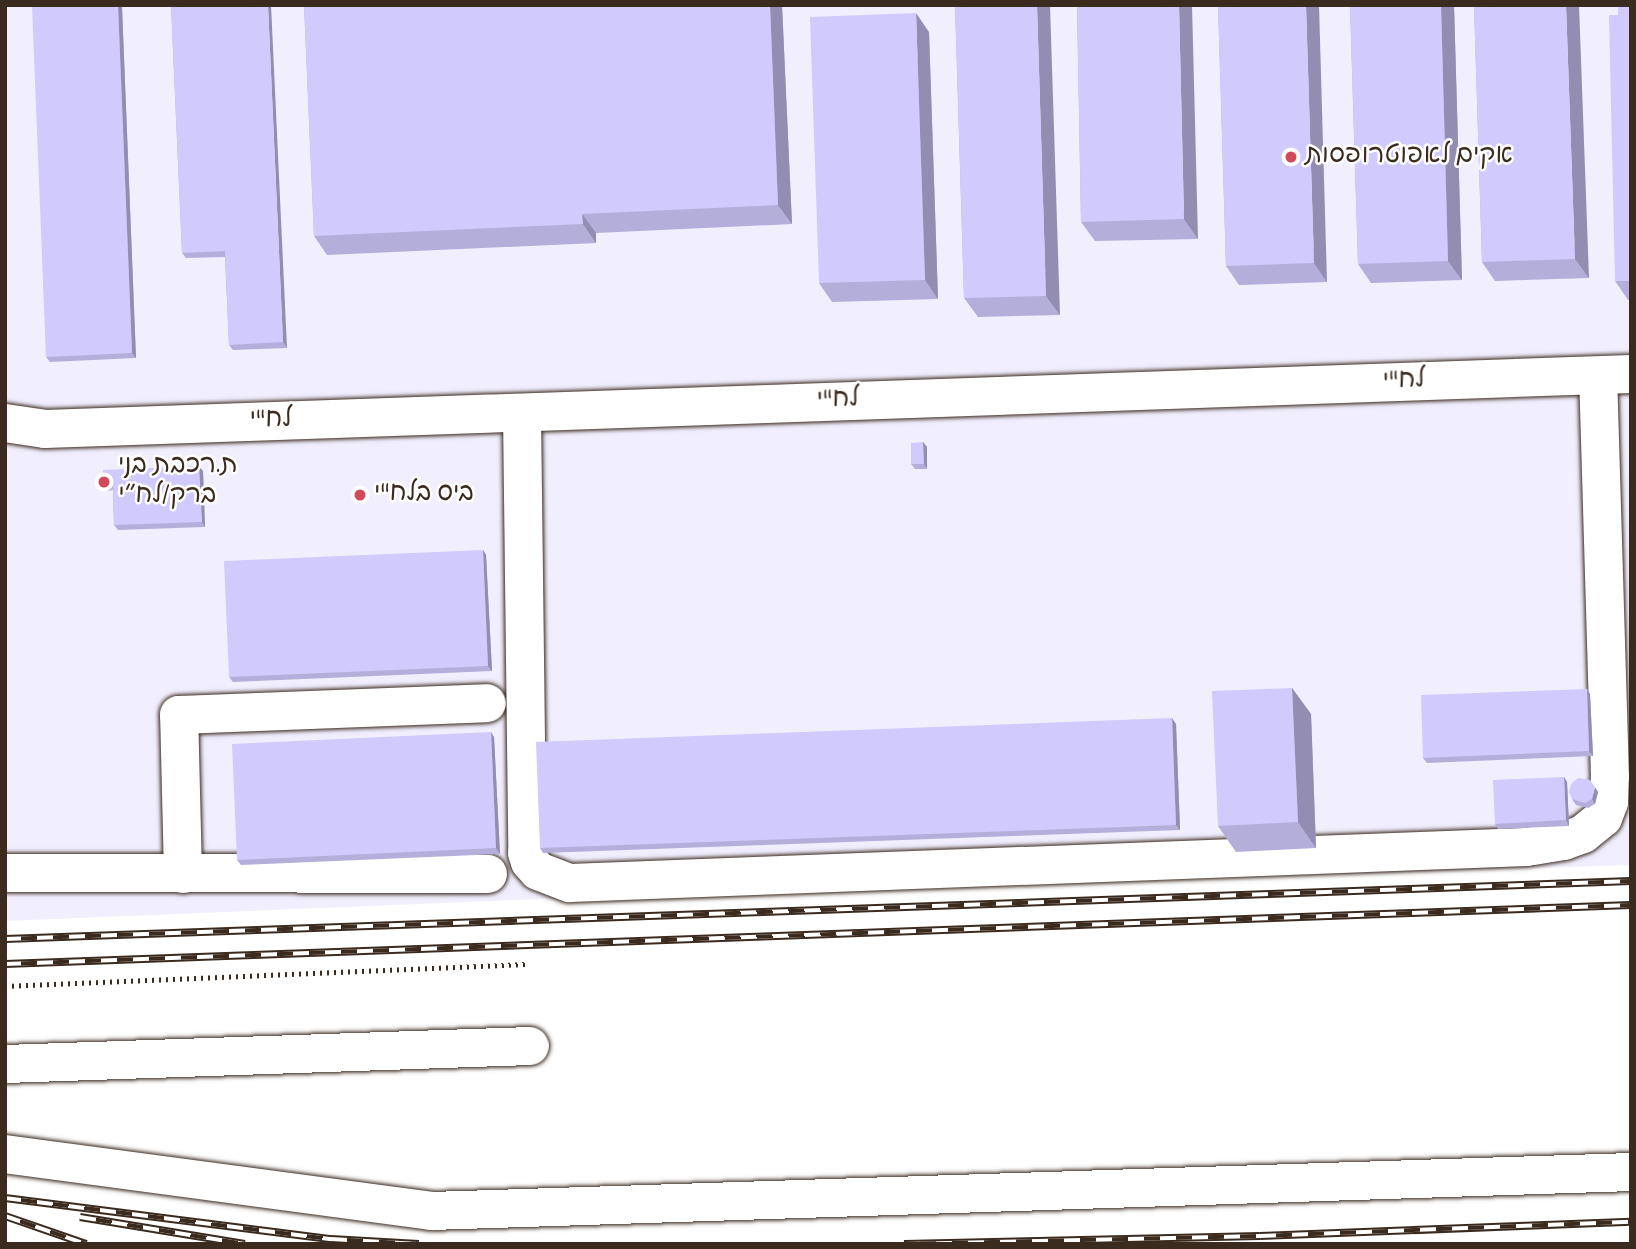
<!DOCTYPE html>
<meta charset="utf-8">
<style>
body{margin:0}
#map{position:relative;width:1636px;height:1249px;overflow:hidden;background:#fff;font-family:Dekko,"Playpen Sans Hebrew",sans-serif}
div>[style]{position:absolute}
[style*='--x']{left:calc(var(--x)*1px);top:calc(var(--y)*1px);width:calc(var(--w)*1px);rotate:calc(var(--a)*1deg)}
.built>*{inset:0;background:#f1effe}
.path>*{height:4.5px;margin-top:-2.25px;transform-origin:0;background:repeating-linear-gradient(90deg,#3b2a1e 0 2px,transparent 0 7px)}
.roads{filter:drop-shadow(0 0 2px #3b2a1e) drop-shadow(0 0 2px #3b2a1e)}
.minor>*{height:38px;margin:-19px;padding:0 19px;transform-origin:19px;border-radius:19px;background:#fff}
.rail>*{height:8px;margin-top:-4px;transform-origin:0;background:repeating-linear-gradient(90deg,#fff 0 16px,#3b2a1e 0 32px);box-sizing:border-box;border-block:2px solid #3b2a1e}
.wall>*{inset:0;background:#b3aeda}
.shaded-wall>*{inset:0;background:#928db1}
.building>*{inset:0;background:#d0cafd}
.dots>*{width:19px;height:19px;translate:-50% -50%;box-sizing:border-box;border:4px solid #fff;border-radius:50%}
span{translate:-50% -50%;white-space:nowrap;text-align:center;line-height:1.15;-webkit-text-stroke:5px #fff;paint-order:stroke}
.poi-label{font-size:26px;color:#3b2a1e}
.left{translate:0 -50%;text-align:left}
.street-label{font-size:26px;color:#3b2a1e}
.frame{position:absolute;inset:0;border:7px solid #3b2a1e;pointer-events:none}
</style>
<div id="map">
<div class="built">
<i style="clip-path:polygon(5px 5px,1631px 5px,1631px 865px,514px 900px,5px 921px)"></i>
</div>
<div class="path">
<i style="--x:5;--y:986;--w:522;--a:-2.41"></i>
</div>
<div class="roads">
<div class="minor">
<i style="--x:522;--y:413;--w:440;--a:89.3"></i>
<i style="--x:527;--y:853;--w:9;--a:72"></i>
<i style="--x:530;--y:862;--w:12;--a:48"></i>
<i style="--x:538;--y:871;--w:34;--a:21"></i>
<i style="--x:570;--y:883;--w:957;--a:-2.16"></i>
<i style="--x:1526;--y:847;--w:38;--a:-9"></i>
<i style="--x:1564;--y:841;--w:20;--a:-20"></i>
<i style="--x:1583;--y:834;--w:26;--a:-39"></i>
<i style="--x:1603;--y:818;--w:17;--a:-69"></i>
<i style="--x:1609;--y:802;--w:25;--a:-88"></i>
<i style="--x:1610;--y:777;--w:401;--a:-91.7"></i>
<i style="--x:5;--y:423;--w:40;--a:8.5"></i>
<i style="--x:45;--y:429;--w:1587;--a:-1.99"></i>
<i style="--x:5;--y:873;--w:483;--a:0.1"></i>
<i style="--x:183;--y:874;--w:159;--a:-91.4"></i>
<i style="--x:179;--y:715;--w:308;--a:-2.2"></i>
<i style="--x:5;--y:1064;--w:525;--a:-1.96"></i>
<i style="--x:5;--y:1154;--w:430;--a:7.6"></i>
<i style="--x:431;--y:1211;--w:1201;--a:-1.86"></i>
</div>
</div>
<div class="rail">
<i style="--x:5;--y:939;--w:1627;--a:-2.04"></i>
<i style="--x:5;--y:964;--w:1627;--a:-2.08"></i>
<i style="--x:5;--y:1198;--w:329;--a:7.2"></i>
<i style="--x:331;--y:1239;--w:88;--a:3.3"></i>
<i style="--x:5;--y:1216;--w:86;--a:19.1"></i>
<i style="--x:80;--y:1217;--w:167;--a:9.3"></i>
<i style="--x:904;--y:1244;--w:356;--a:-1.3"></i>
<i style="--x:1260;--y:1236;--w:371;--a:-2.2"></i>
</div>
<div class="wall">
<i style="clip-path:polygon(44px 5px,120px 5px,122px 7px,136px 358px,50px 362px,46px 357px)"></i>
<i style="clip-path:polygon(171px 5px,287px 348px,233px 350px,229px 345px,225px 257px,186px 258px,182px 253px)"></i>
<i style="clip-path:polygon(304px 5px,782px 5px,792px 224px,596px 233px,596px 243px,327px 255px,314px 236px)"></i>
<i style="clip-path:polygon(955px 5px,1060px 315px,978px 317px,964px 298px)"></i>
<i style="clip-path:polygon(1077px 5px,1198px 239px,1095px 241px,1081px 222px)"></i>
<i style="clip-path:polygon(1218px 5px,1327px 282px,1239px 285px,1226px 266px)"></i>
<i style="clip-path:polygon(1350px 5px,1454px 5px,1462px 280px,1371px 283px,1358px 264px)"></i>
<i style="clip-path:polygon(1474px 5px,1589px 278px,1495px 281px,1482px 262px)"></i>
<i style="clip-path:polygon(1631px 5px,1631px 300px,1628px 300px,1615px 281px,1618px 15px)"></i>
<i style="clip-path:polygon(929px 32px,938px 299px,832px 302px,819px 283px)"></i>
<i style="clip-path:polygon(923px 442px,927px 447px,927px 469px,915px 469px,911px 464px)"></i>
<i style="clip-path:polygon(203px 471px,205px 527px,118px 530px,114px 525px,113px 490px,107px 491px,103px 485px)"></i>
<i style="clip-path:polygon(483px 550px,486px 555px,492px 671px,233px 682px,229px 677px)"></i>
<i style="clip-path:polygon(1292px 688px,1311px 714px,1316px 848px,1236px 852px,1218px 826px)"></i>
<i style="clip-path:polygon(1587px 689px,1590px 694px,1593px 756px,1427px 763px,1423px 758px)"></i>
<i style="clip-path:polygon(1176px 724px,1180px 830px,543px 853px,540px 848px)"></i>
<i style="clip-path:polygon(494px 737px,500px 854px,241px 865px,237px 860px)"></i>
<i style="clip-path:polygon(1564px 777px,1567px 782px,1569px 826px,1498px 829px,1495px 824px)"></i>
<i style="clip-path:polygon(1598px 792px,1595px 804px,1588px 808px,1576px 805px,1572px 799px)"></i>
</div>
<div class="shaded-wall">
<i style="clip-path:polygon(118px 5px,120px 5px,122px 7px,136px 358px,132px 353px)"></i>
<i style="clip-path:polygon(268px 5px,271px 5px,287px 348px,283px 342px)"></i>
<i style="clip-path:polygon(770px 5px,782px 5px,792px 224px,778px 205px)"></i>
<i style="clip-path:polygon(1037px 5px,1050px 5px,1060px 315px,1046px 296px)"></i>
<i style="clip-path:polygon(1179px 5px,1192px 5px,1198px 239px,1184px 219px)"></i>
<i style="clip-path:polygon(1306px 5px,1319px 5px,1327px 282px,1314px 263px)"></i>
<i style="clip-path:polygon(1441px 5px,1454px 5px,1462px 280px,1448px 261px)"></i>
<i style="clip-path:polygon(1566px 5px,1579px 5px,1589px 278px,1575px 259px)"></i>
<i style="clip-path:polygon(916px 13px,929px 32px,938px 299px,925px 280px)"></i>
<i style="clip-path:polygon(582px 214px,596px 233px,596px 243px,583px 224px)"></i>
<i style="clip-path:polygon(923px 442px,927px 447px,927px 469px,924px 464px)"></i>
<i style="clip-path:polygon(199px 466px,203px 471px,205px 527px,202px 522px)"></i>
<i style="clip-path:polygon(483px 550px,486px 555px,492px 671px,488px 666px)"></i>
<i style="clip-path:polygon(1292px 688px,1311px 714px,1316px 848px,1298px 822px)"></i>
<i style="clip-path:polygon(1587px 689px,1590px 694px,1593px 756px,1589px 751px)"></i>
<i style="clip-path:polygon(1172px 718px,1176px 724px,1180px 830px,1176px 825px)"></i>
<i style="clip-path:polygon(491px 732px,494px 737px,500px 854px,496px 848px)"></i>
<i style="clip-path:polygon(1564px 777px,1567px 782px,1569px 826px,1566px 820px)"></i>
<i style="clip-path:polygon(1595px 787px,1598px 792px,1595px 804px,1592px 799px)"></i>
</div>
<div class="building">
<i style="clip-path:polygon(44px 5px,118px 5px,132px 353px,46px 357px,32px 6px)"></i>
<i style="clip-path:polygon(171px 5px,268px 5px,283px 342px,229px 345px,225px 251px,182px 253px)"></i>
<i style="clip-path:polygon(304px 5px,770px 5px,778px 205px,582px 214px,583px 224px,314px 236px)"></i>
<i style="clip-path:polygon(955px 5px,1037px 5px,1046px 296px,964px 298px)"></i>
<i style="clip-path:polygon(1077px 5px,1179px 5px,1184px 219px,1081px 222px)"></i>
<i style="clip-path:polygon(1218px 5px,1306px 5px,1314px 263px,1226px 266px)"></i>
<i style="clip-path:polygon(1350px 5px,1441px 5px,1448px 261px,1358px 264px)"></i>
<i style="clip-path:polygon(1474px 5px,1566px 5px,1575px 259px,1482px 262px)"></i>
<i style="clip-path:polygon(1618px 5px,1631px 5px,1631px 15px,1618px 15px)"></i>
<i style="clip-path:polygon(916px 13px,925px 280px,819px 283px,810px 17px)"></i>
<i style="clip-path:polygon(1609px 15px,1631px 15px,1631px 281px,1615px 281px)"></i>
<i style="clip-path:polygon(923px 442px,924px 464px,911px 464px,911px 443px)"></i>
<i style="clip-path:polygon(199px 466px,202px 522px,114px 525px,113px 485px,103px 485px,103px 470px)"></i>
<i style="clip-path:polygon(483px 550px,488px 666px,229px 677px,224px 561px)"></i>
<i style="clip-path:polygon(1292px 688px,1298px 822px,1218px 826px,1212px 691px)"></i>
<i style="clip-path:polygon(1587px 689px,1589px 751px,1423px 758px,1421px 695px)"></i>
<i style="clip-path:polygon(1172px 718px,1176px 825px,540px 848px,536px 742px)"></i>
<i style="clip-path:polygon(491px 732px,496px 848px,237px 860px,232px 744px)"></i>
<i style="clip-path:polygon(1564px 777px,1566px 820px,1495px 824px,1493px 780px)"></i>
<i style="clip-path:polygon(1578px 778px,1590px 780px,1595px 787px,1592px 799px,1585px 803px,1572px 799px,1569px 792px,1571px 784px)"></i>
</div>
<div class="dots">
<i style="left:1291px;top:157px;background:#d1495b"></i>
<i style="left:104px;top:482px;background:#d1495b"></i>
<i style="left:360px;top:495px;background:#d1495b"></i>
</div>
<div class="poi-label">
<span class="left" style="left:1305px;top:157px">אקים לאפוטרופסות</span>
<span class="left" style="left:118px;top:482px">ת.רכבת בני<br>ברק/לח״י</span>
<span class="left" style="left:374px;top:495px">ביס בלח"י</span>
</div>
<div class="street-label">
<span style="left:1404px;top:382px;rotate:-2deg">לח"י</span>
<span style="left:838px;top:401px;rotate:-2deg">לח"י</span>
<span style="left:271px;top:421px;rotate:-2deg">לח"י</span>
</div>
<div class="frame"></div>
</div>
